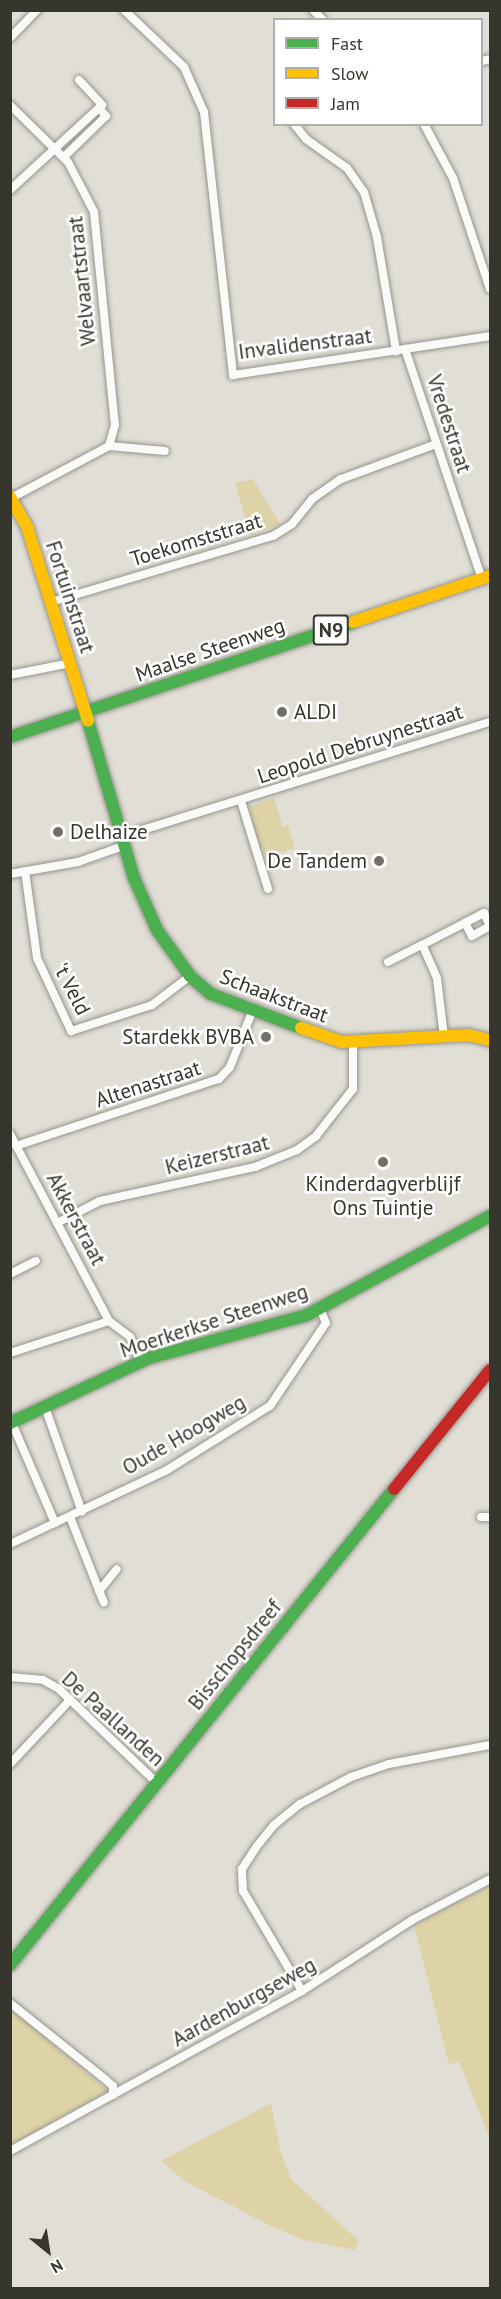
<!DOCTYPE html>
<style>
body{margin:0}
#map{position:relative;width:501px;height:2299px;overflow:hidden;background:#e0ded5;font-family:"PT Sans",sans-serif}
div>[style]{position:absolute}
[style*='--x']{left:calc(var(--x)*1px);top:calc(var(--y)*1px);width:calc(var(--w)*1px);rotate:calc(var(--a)*1deg)}
.green>*{inset:0;background:#ddd3a7}
.roads{filter:drop-shadow(0 0 2px #96958e) drop-shadow(0 0 2px #96958e)}
.street>*{height:8px;margin:-4px;padding:0 4px;transform-origin:4px;border-radius:4px;background:#fafaf9}
.fast>*{height:12px;margin:-6px;padding:0 6px;transform-origin:6px;border-radius:6px;background:#4caf50}
.slow>*{height:12px;margin:-6px;padding:0 6px;transform-origin:6px;border-radius:6px;background:#ffc107}
.jam>*{height:12px;margin:-6px;padding:0 6px;transform-origin:6px;border-radius:6px;background:#c62828}
.dots>*{width:16px;height:16px;translate:-50% -50%;box-sizing:border-box;border:3px solid #fff;border-radius:50%}
span{translate:-50% -50%;white-space:nowrap;text-align:center;line-height:1.15;-webkit-text-stroke:5px #fff;paint-order:stroke}
.shield-label span{padding:2px 4px;background:#fff;border:2px solid;border-radius:4px;-webkit-text-stroke-width:0}
.shield-label{font-size:20px;color:#36352e;font-weight:700}
.street-label{font-size:21px;color:#36352e}
.poi-label{font-size:21px;color:#36352e}
.left{translate:0 -50%;text-align:left}
.right{translate:-100% -50%;text-align:right}
.frame{position:absolute;inset:0;border:12px solid #36352e;pointer-events:none}
.legend{position:absolute;left:273px;top:18px;width:210px;height:108px;box-sizing:border-box;background:#fff;border:2px solid #afaeab;margin:0;padding:8px 10px;list-style:none;font-size:18px;color:#36352e}
.legend li{display:flex;align-items:center;gap:12px;height:30px}
.legend b{width:30px;border:2px solid #afaeab}
.north{position:absolute;left:18px;top:2221px;width:60px;height:60px;-webkit-text-stroke:4px #fff;paint-order:stroke;rotate:150deg;font-size:16px;font-weight:700;line-height:24px;text-align:center;color:#36352e}
.north::after{content:'';display:block;margin:auto;width:21px;height:27px;background:#36352e;clip-path:polygon(50% 0,100% 100%,50% 72%,0 100%)}
</style>
<div id="map">
<div class="green">
<i style="clip-path:polygon(253px 479px,280px 524px,250px 535px,235px 483px)"></i>
<i style="clip-path:polygon(274px 798px,283px 827px,288px 825px,295px 848px,266px 858px,252px 824px,250px 806px)"></i>
<i style="clip-path:polygon(490px 1886px,490px 2139px,459px 2061px,449px 2065px,414px 1925px)"></i>
<i style="clip-path:polygon(10px 2008px,108px 2091px,11px 2145px,10px 2145px)"></i>
<i style="clip-path:polygon(271px 2103px,280px 2150px,291px 2179px,359px 2241px,355px 2250px,304px 2240px,273px 2227px,186px 2182px,161px 2161px)"></i>
</div>
<div class="roads">
<div class="street">
<i style="--x:124;--y:10;--w:83;--a:43.5"></i>
<i style="--x:184;--y:67;--w:49;--a:66"></i>
<i style="--x:204;--y:112;--w:265;--a:83.7"></i>
<i style="--x:233;--y:375;--w:260;--a:-8.6"></i>
<i style="--x:313;--y:10;--w:14;--a:45"></i>
<i style="--x:10;--y:38;--w:39;--a:-46"></i>
<i style="--x:482;--y:61;--w:8;--a:-14"></i>
<i style="--x:79;--y:80;--w:34;--a:47"></i>
<i style="--x:102;--y:105;--w:4;--a:135"></i>
<i style="--x:10;--y:105;--w:81;--a:44.5"></i>
<i style="--x:68;--y:162;--w:56;--a:62.5"></i>
<i style="--x:94;--y:212;--w:214;--a:84.4"></i>
<i style="--x:115;--y:425;--w:22;--a:106"></i>
<i style="--x:109;--y:446;--w:111;--a:152"></i>
<i style="--x:294;--y:124;--w:19;--a:51"></i>
<i style="--x:306;--y:139;--w:50;--a:35.3"></i>
<i style="--x:347;--y:168;--w:29;--a:55"></i>
<i style="--x:364;--y:192;--w:47;--a:73.9"></i>
<i style="--x:377;--y:237;--w:116;--a:80.5"></i>
<i style="--x:424;--y:124;--w:61;--a:61.8"></i>
<i style="--x:453;--y:178;--w:117;--a:71.6"></i>
<i style="--x:10;--y:190;--w:121;--a:-42.7"></i>
<i style="--x:99;--y:108;--w:11;--a:49"></i>
<i style="--x:106;--y:116;--w:59;--a:135.7"></i>
<i style="--x:405;--y:349;--w:243;--a:71.5"></i>
<i style="--x:109;--y:446;--w:56;--a:5.1"></i>
<i style="--x:51;--y:602;--w:232;--a:-16.6"></i>
<i style="--x:273;--y:536;--w:22;--a:-32"></i>
<i style="--x:292;--y:524;--w:32;--a:-51"></i>
<i style="--x:312;--y:499;--w:35;--a:-35"></i>
<i style="--x:341;--y:479;--w:101;--a:-20.2"></i>
<i style="--x:10;--y:675;--w:62;--a:-11.1"></i>
<i style="--x:241;--y:801;--w:92;--a:72.9"></i>
<i style="--x:120;--y:837;--w:387;--a:-17.3"></i>
<i style="--x:25;--y:871;--w:88;--a:82.1"></i>
<i style="--x:37;--y:958;--w:81;--a:65"></i>
<i style="--x:71;--y:1031;--w:85;--a:-17.8"></i>
<i style="--x:152;--y:1005;--w:48;--a:-37.3"></i>
<i style="--x:10;--y:874;--w:69;--a:-10"></i>
<i style="--x:78;--y:862;--w:48;--a:-19.6"></i>
<i style="--x:388;--y:962;--w:38;--a:-27"></i>
<i style="--x:444;--y:1037;--w:59;--a:-96.8"></i>
<i style="--x:437;--y:978;--w:36;--a:-114"></i>
<i style="--x:422;--y:945;--w:70;--a:-27.3"></i>
<i style="--x:484;--y:913;--w:14;--a:65"></i>
<i style="--x:490;--y:926;--w:21;--a:151"></i>
<i style="--x:472;--y:936;--w:15;--a:-118"></i>
<i style="--x:10;--y:1134;--w:212;--a:62.1"></i>
<i style="--x:16;--y:1146;--w:214;--a:-18.3"></i>
<i style="--x:219;--y:1079;--w:16;--a:-47"></i>
<i style="--x:230;--y:1067;--w:59;--a:-68.2"></i>
<i style="--x:57;--y:1223;--w:48;--a:-27.1"></i>
<i style="--x:100;--y:1201;--w:159;--a:-12.4"></i>
<i style="--x:255;--y:1167;--w:45;--a:-22"></i>
<i style="--x:297;--y:1150;--w:24;--a:-36"></i>
<i style="--x:316;--y:1136;--w:60;--a:-51.8"></i>
<i style="--x:353;--y:1089;--w:45;--a:-90"></i>
<i style="--x:10;--y:1274;--w:29;--a:-27"></i>
<i style="--x:10;--y:1353;--w:104;--a:-17.9"></i>
<i style="--x:109;--y:1321;--w:26;--a:37"></i>
<i style="--x:130;--y:1337;--w:26;--a:65"></i>
<i style="--x:45;--y:1407;--w:111;--a:70.6"></i>
<i style="--x:12;--y:1423;--w:109;--a:66.7"></i>
<i style="--x:70;--y:1517;--w:92;--a:68.4"></i>
<i style="--x:481;--y:1517;--w:9;--a:0"></i>
<i style="--x:10;--y:1544;--w:174;--a:-25.2"></i>
<i style="--x:167;--y:1470;--w:121;--a:-31.9"></i>
<i style="--x:270;--y:1406;--w:100;--a:-56"></i>
<i style="--x:326;--y:1323;--w:15;--a:-113"></i>
<i style="--x:99;--y:1591;--w:28;--a:-51"></i>
<i style="--x:10;--y:1677;--w:33;--a:5"></i>
<i style="--x:43;--y:1680;--w:18;--a:29"></i>
<i style="--x:59;--y:1689;--w:136;--a:43.8"></i>
<i style="--x:10;--y:1764;--w:88;--a:-46.8"></i>
<i style="--x:302;--y:1991;--w:116;--a:-120.5"></i>
<i style="--x:243;--y:1891;--w:22;--a:-93"></i>
<i style="--x:242;--y:1869;--w:27;--a:-57"></i>
<i style="--x:257;--y:1846;--w:27;--a:-51"></i>
<i style="--x:274;--y:1825;--w:33;--a:-39"></i>
<i style="--x:300;--y:1804;--w:58;--a:-27.9"></i>
<i style="--x:351;--y:1777;--w:40;--a:-18.9"></i>
<i style="--x:389;--y:1764;--w:103;--a:-10.7"></i>
<i style="--x:10;--y:2003;--w:123;--a:38.7"></i>
<i style="--x:106;--y:2080;--w:9;--a:41"></i>
<i style="--x:113;--y:2086;--w:9;--a:90"></i>
<i style="--x:10;--y:2151;--w:333;--a:-28.7"></i>
<i style="--x:302;--y:1991;--w:131;--a:-32.8"></i>
<i style="--x:412;--y:1920;--w:88;--a:-27.7"></i>
</div>
<div class="fast">
<i style="--x:88;--y:721;--w:164;--a:73.7"></i>
<i style="--x:134;--y:878;--w:57;--a:66.1"></i>
<i style="--x:157;--y:930;--w:57;--a:54.3"></i>
<i style="--x:190;--y:976;--w:28;--a:41"></i>
<i style="--x:211;--y:994;--w:96;--a:20.7"></i>
<i style="--x:10;--y:737;--w:362;--a:-18.5"></i>
<i style="--x:10;--y:1423;--w:153;--a:-25.1"></i>
<i style="--x:149;--y:1358;--w:164;--a:-15.2"></i>
<i style="--x:307;--y:1315;--w:208;--a:-28.4"></i>
<i style="--x:10;--y:1965;--w:612;--a:-51.11"></i>
</div>
<div class="slow">
<i style="--x:10;--y:497;--w:34;--a:60"></i>
<i style="--x:27;--y:527;--w:203;--a:72.5"></i>
<i style="--x:353;--y:622;--w:145;--a:-18.6"></i>
<i style="--x:301;--y:1028;--w:43;--a:18.9"></i>
<i style="--x:342;--y:1042;--w:126;--a:-3.2"></i>
<i style="--x:468;--y:1035;--w:23;--a:13"></i>
</div>
<div class="jam">
<i style="--x:394;--y:1489;--w:153;--a:-51.1"></i>
</div>
</div>
<div class="dots">
<i style="left:282px;top:712px;background:#727068"></i>
<i style="left:58px;top:832px;background:#727068"></i>
<i style="left:379px;top:861px;background:#727068"></i>
<i style="left:266px;top:1037px;background:#727068"></i>
<i style="left:383px;top:1162px;background:#727068"></i>
</div>
<div class="shield-label">
<span style="left:331px;top:630px">N9</span>
</div>
<div class="street-label">
<span style="left:82px;top:281px;rotate:-96deg">Welvaartstraat</span>
<span style="left:305px;top:344px;rotate:-7deg">Invalidenstraat</span>
<span style="left:449px;top:424px;rotate:72deg">Vredestraat</span>
<span style="left:196px;top:540px;rotate:-17deg">Toekomststraat</span>
<span style="left:70px;top:597px;rotate:72deg">Fortuinstraat</span>
<span style="left:210px;top:650px;rotate:-19deg">Maalse Steenweg</span>
<span style="left:360px;top:744px;rotate:-18deg">Leopold Debruynestraat</span>
<span style="left:72px;top:989px;rotate:63deg">'t Veld</span>
<span style="left:274px;top:996px;rotate:21deg">Schaakstraat</span>
<span style="left:148px;top:1084px;rotate:-18deg">Altenastraat</span>
<span style="left:217px;top:1155px;rotate:-14deg">Keizerstraat</span>
<span style="left:76px;top:1219px;rotate:62deg">Akkerstraat</span>
<span style="left:214px;top:1321px;rotate:-18deg">Moerkerkse Steenweg</span>
<span style="left:184px;top:1435px;rotate:-30deg">Oude Hoogweg</span>
<span style="left:235px;top:1655px;rotate:-51deg">Bisschopsdreef</span>
<span style="left:113px;top:1719px;rotate:42deg">De Paallanden</span>
<span style="left:244px;top:2002px;rotate:-29deg">Aardenburgseweg</span>
</div>
<div class="poi-label">
<span class="left" style="left:294px;top:712px">ALDI</span>
<span class="left" style="left:70px;top:832px">Delhaize</span>
<span class="right" style="left:367px;top:861px">De Tandem</span>
<span class="right" style="left:254px;top:1037px">Stardekk BVBA</span>
<span style="left:383px;top:1196px">Kinderdagverblijf<br>Ons Tuintje</span>
</div>
<div class="frame"></div>
<ul class="legend">
<li><b style="height:8px;background:#4caf50"></b>Fast</li>
<li><b style="height:8px;background:#ffc107"></b>Slow</li>
<li><b style="height:8px;background:#c62828"></b>Jam</li>
</ul>
<div class="north">N</div>
</div>
